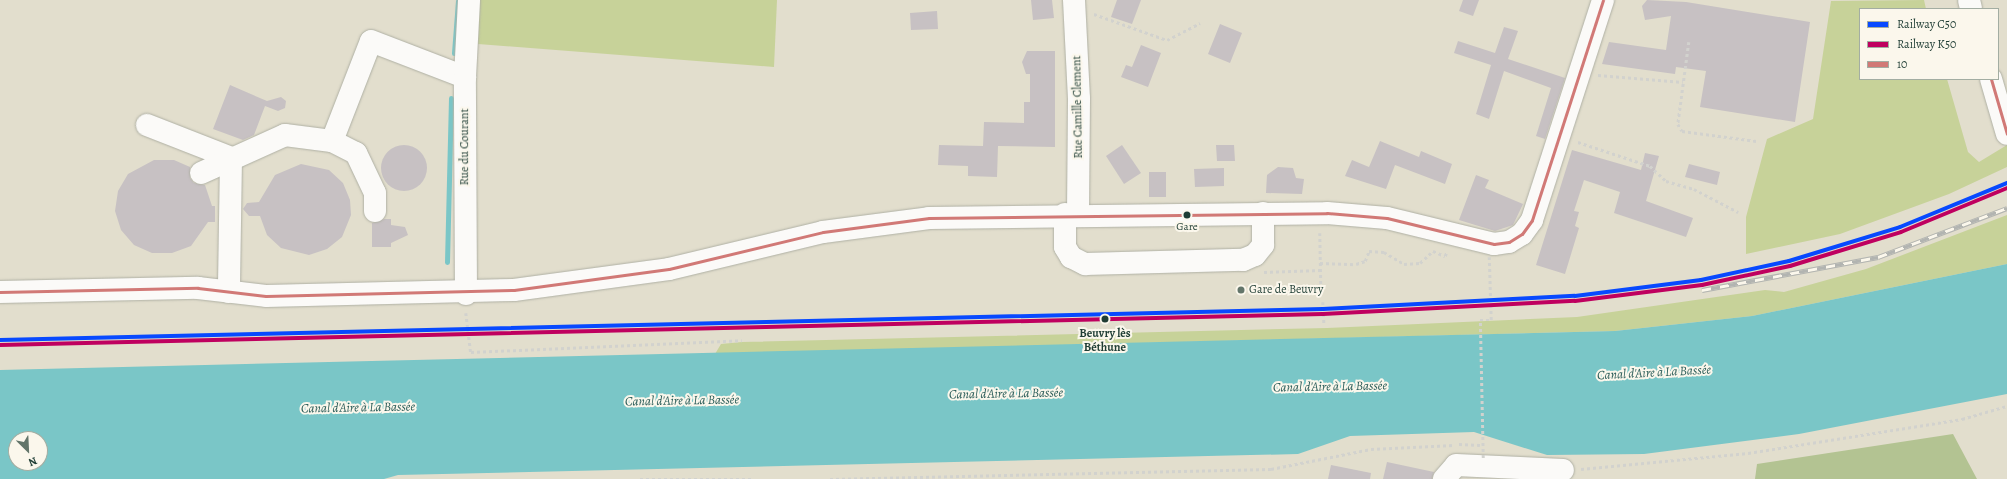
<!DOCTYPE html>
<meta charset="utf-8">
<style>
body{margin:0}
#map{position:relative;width:2007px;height:479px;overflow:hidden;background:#e2decd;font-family:Alegreya,serif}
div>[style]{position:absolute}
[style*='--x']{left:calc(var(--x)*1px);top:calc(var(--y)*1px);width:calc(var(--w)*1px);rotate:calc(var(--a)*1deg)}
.green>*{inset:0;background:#c7d299}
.forest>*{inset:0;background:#b3c392}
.water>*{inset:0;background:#7ac6c7}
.stream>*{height:5px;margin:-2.5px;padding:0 2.5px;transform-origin:2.5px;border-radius:2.5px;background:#7ac6c7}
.building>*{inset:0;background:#c7c1c3}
.round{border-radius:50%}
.path>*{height:2.5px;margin-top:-1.25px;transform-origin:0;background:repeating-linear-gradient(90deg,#d2d2ce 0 3px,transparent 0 6px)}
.roads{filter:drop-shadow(0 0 1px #afb0a4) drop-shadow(0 0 1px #afb0a4)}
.minor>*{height:22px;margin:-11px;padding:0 11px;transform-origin:11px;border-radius:11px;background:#fbfaf8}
.rail>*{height:4.5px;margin-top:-2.25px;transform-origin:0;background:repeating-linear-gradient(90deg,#fbf7ec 0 9px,#b2b4b1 0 18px);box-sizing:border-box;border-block:1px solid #b2b4b1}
.path-bridge>*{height:2.5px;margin-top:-1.25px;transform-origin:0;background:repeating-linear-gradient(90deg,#d2d2ce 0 3px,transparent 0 6px)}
.bus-1>*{height:3px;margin:-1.5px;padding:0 1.5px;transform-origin:1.5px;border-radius:1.5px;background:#d17976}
.rail-1>*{height:4px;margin:-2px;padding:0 2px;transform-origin:2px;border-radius:2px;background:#0749ff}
.rail-2>*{height:4px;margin:-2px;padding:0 2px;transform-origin:2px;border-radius:2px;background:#bf005f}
.dots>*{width:11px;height:11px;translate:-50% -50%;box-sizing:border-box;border:2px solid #fbf7ec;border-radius:50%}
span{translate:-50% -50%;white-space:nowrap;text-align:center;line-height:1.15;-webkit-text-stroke:4px #fbf7ec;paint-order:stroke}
.bus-label{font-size:11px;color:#1f3d34}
.street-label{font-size:12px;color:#1f3d34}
.poi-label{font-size:12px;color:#1f3d34}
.left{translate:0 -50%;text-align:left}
.stop-label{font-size:12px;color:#1f3d34;font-weight:700}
.water-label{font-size:13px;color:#2a5c58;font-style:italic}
.legend{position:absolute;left:1859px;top:8px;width:140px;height:72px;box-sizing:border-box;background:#fbf7ec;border:1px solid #a3ada2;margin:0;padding:5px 7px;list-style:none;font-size:12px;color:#1f3d34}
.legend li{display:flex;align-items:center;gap:8px;height:20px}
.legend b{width:20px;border:1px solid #a3ada2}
.north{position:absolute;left:8px;top:431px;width:40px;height:40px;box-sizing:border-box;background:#fbf7ec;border:1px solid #a3ada2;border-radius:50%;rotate:156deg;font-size:11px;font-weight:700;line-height:16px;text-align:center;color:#1f3d34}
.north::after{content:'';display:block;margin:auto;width:14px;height:18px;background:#63756a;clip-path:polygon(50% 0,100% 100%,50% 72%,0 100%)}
</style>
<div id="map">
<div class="green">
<i style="clip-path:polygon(480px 0,777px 0,774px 67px,478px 44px)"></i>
<i style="clip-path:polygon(1924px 0,1926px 9px,1860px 9px,1860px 79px,1947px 79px,1968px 152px,1979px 162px,2007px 145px,2007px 167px,1949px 194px,1840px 234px,1746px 254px,1746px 217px,1767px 139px,1813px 119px,1831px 1px)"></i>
<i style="clip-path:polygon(2007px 215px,2007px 264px,1752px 316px,1615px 331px,715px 354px,721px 344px,742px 342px,1327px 328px,1577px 317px,1765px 290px,1784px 292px,1866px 269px)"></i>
</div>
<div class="forest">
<i style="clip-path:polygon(1953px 434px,1977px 479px,1755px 479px,1757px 464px)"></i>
</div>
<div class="water">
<i style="clip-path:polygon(evenodd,2007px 264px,2007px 394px,1799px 434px,1644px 454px,1547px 455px,1474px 432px,1350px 436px,1298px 454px,398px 475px,384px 479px,0 479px,0 370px,1615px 331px,1752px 316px,2007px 264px,16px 439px,40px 439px,40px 463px,16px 463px,16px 439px)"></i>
</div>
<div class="stream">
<i style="--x:454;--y:53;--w:52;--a:-85.6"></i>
<i style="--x:447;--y:262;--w:164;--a:-88.6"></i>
</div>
<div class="building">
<i style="clip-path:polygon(1031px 0,1052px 0,1054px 18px,1033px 20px)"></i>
<i style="clip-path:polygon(1117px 0,1141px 0,1132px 24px,1111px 17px)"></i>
<i style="clip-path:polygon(1463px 0,1479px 0,1473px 16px,1459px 11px)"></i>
<i style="clip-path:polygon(1647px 0,1686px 2px,1810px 22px,1795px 122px,1700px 107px,1706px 71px,1676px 67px,1675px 74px,1602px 64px,1609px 42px,1666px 50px,1671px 16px,1645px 20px,1642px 6px)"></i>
<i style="clip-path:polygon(937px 11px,938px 29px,911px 30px,910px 13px)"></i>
<i style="clip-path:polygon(1220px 24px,1242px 33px,1230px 63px,1208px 54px)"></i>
<i style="clip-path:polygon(1504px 27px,1518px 31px,1508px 59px,1565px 78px,1545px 139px,1536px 136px,1551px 88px,1504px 71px,1489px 119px,1476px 114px,1491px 65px,1454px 53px,1458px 41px,1495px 53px)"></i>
<i style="clip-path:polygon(1141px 45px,1161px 53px,1148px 87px,1121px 77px,1126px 65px,1132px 67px)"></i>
<i style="clip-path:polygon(1027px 51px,1055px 51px,1055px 147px,998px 146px,997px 177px,968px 176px,968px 166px,938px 165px,939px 145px,983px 146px,984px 122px,1024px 123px,1024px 102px,1030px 102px,1030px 74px,1026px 74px,1022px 62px)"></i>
<i style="clip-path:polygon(230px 85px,267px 101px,281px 97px,286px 101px,285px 108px,278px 111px,265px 106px,254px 135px,243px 140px,213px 129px)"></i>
<i style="clip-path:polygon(1380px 141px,1419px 157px,1421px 151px,1452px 164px,1445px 184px,1395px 165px,1386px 189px,1345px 176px,1352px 160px,1369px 167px)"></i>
<i class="round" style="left:381px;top:145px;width:46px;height:46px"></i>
<i style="clip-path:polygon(1122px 145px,1141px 173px,1124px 184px,1106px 156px)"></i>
<i style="clip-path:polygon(1216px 145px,1234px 145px,1235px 161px,1217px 161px)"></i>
<i style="clip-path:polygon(1572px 150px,1641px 170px,1645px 153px,1659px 156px,1646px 201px,1693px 218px,1686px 237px,1614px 213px,1620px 192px,1584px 180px,1574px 211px,1579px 212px,1575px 226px,1579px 228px,1565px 274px,1536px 265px)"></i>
<i style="clip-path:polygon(154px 160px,174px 160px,190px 167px,190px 178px,194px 183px,205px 185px,212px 206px,215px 206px,215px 222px,208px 222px,191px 246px,172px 253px,152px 253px,134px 245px,121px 230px,115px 211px,118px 191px,128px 174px)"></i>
<i style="clip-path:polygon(301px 164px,329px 170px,343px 183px,350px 200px,351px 215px,342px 237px,327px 249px,309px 255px,281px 248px,267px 235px,260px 216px,249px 216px,243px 209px,247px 203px,259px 202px,275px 175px)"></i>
<i style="clip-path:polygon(1689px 164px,1720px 172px,1717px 185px,1685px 177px)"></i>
<i style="clip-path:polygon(1278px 167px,1293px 168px,1296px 178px,1304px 179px,1302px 194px,1266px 193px,1267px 175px)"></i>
<i style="clip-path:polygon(1224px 168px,1224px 186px,1195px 187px,1194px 169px)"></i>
<i style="clip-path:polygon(1149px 172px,1166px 172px,1166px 197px,1149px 197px)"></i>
<i style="clip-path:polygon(1476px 175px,1489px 180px,1485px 188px,1523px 204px,1513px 225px,1495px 231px,1459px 220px)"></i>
<i style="clip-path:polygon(384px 219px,391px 219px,391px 225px,405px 227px,408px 235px,391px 243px,391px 247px,372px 247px,372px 223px)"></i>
<i style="clip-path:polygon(1387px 462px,1434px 472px,1432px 479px,1383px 479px)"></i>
<i style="clip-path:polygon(1331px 465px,1371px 473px,1370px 479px,1328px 479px)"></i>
</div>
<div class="path">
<i style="--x:1094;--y:14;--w:77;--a:19.6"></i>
<i style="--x:1167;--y:40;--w:37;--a:-27"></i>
<i style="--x:1689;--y:42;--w:83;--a:97.6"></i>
<i style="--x:1678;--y:124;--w:8;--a:60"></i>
<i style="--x:1682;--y:131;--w:75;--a:7.7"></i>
<i style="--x:1598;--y:75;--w:85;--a:4.7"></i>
<i style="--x:1578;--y:142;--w:76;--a:18.4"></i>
<i style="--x:1650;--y:166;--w:22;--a:43"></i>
<i style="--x:1666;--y:181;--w:29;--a:16"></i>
<i style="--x:1694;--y:189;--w:50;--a:27.6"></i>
<i style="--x:1320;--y:233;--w:53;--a:88.9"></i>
<i style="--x:1320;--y:263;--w:36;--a:2"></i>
<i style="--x:1356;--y:264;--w:9;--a:-18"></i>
<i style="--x:1365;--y:261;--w:11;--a:-68"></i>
<i style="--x:1369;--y:251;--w:15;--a:4"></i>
<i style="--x:1384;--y:252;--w:23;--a:31"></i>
<i style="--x:1404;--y:264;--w:16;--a:-4"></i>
<i style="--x:1420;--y:263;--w:18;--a:-43"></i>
<i style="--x:1433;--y:251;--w:13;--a:23"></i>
<i style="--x:1445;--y:256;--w:5;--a:-68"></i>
<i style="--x:1264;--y:272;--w:57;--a:-2"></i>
<i style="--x:1323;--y:302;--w:21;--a:87"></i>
<i style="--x:466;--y:313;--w:39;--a:83"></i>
<i style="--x:471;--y:352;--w:271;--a:-2.5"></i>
<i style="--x:1459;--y:444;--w:21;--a:3"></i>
<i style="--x:1581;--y:469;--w:168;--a:-5.5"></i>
<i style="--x:1748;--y:453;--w:217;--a:-9"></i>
<i style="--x:1962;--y:419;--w:47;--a:-16.1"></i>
<i style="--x:640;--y:479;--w:111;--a:0"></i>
<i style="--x:830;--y:479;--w:441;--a:-1.3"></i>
<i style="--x:1271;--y:469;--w:102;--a:-11.3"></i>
<i style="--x:1371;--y:449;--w:83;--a:-2.8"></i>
</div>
<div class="roads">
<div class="minor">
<i style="--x:1074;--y:0;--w:99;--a:87.1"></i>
<i style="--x:1079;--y:99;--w:115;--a:90.5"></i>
<i style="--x:1969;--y:0;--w:9;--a:77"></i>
<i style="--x:1991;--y:79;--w:57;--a:73.8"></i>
<i style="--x:147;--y:125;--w:90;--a:21.4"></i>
<i style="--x:231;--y:158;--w:134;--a:90.9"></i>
<i style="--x:332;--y:141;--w:107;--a:-68.7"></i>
<i style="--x:371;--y:41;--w:101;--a:21"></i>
<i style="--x:201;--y:173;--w:92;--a:-24.3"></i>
<i style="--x:285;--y:135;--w:47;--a:7.3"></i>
<i style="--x:332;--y:141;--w:27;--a:27"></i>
<i style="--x:356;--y:153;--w:44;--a:64.6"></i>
<i style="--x:375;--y:193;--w:18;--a:90"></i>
<i style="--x:1065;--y:214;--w:33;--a:90"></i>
<i style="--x:1065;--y:247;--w:12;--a:59"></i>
<i style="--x:1071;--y:257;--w:16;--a:27"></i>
<i style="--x:1085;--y:264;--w:158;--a:-1.5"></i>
<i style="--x:1243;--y:260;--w:13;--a:-23"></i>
<i style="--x:1255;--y:255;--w:13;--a:-51"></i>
<i style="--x:1263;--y:245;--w:32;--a:-90"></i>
<i style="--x:0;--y:292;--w:198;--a:-1.2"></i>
<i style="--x:198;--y:288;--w:68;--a:6.7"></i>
<i style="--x:266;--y:296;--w:248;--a:-1.4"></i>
<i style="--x:514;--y:290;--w:156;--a:-7.7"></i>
<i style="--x:669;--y:269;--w:158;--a:-13.5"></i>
<i style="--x:823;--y:232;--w:107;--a:-7.5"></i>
<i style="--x:929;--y:218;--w:398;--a:-0.7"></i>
<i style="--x:1327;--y:213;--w:60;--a:4.8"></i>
<i style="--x:1387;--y:218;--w:110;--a:13.7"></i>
<i style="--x:1494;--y:244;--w:15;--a:-8"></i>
<i style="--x:1509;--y:242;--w:15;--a:-32"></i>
<i style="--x:1522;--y:234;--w:17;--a:-54"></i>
<i style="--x:1532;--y:220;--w:231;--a:-72.1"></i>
<i style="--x:466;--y:294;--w:217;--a:-90.3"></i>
<i style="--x:465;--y:77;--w:77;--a:-87"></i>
<i style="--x:1444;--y:479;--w:18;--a:-49"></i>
<i style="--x:1456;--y:465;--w:107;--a:2.7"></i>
</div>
</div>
<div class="rail">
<i style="--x:1702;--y:290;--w:179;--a:-10.6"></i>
<i style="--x:1878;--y:257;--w:138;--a:-20.8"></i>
</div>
<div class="path-bridge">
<i style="--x:1483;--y:458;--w:138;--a:-91.2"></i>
<i style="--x:1480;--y:320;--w:11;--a:0"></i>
<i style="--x:1491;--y:320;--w:63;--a:-91.8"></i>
</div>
<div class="bus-1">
<i style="--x:1991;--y:79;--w:57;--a:73.8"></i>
<i style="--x:0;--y:292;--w:198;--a:-1.2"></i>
<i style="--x:198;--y:288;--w:68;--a:6.7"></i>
<i style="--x:266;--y:296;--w:248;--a:-1.4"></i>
<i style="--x:514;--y:290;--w:156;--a:-7.7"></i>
<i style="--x:669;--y:269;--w:158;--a:-13.5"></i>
<i style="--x:823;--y:232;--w:107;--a:-7.5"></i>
<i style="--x:929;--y:218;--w:398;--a:-0.7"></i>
<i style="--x:1327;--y:213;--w:60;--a:4.8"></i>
<i style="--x:1387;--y:218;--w:110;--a:13.7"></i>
<i style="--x:1494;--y:244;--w:15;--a:-8"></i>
<i style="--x:1509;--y:242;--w:15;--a:-32"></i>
<i style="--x:1522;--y:234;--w:17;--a:-54"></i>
<i style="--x:1532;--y:220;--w:231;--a:-72.1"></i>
</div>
<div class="rail-1">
<i style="--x:0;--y:340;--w:1323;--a:-1.34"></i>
<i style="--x:1323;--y:309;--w:252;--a:-3"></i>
<i style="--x:1575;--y:296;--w:127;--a:-7.2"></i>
<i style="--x:1701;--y:280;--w:90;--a:-12.2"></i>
<i style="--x:1789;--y:261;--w:116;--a:-17"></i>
<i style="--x:1900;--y:227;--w:116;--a:-22.4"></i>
</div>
<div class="rail-2">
<i style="--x:0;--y:345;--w:1323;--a:-1.34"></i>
<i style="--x:1323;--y:314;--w:252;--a:-3"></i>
<i style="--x:1575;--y:301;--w:128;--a:-7.2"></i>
<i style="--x:1702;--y:285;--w:90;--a:-12.2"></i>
<i style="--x:1790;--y:266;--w:116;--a:-17"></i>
<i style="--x:1901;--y:232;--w:115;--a:-22.5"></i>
</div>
<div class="dots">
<i style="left:1187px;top:215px;background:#1f3d34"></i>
<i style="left:1241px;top:290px;background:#63756a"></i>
<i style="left:1105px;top:319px;background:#1f3d34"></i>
</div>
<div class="bus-label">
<span style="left:1187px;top:227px">Gare</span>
</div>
<div class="street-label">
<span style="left:1078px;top:107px;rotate:-91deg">Rue Camille Clement</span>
<span style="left:465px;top:147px;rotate:-90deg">Rue du Courant</span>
</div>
<div class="poi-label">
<span class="left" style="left:1249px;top:290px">Gare de Beuvry</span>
</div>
<div class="stop-label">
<span style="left:1105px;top:341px">Beuvry lès<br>Béthune</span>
</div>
<div class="water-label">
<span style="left:1654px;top:373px;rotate:-3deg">Canal d'Aire à La Bassée</span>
<span style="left:1330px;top:387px;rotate:-1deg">Canal d'Aire à La Bassée</span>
<span style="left:1006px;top:394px;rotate:-1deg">Canal d'Aire à La Bassée</span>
<span style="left:682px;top:401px;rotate:-1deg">Canal d'Aire à La Bassée</span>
<span style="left:358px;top:408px;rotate:-1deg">Canal d'Aire à La Bassée</span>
</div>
<ul class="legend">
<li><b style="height:5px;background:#0749ff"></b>Railway C50</li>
<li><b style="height:5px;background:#bf005f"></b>Railway K50</li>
<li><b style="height:5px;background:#d17976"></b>10</li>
</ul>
<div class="north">N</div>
</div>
